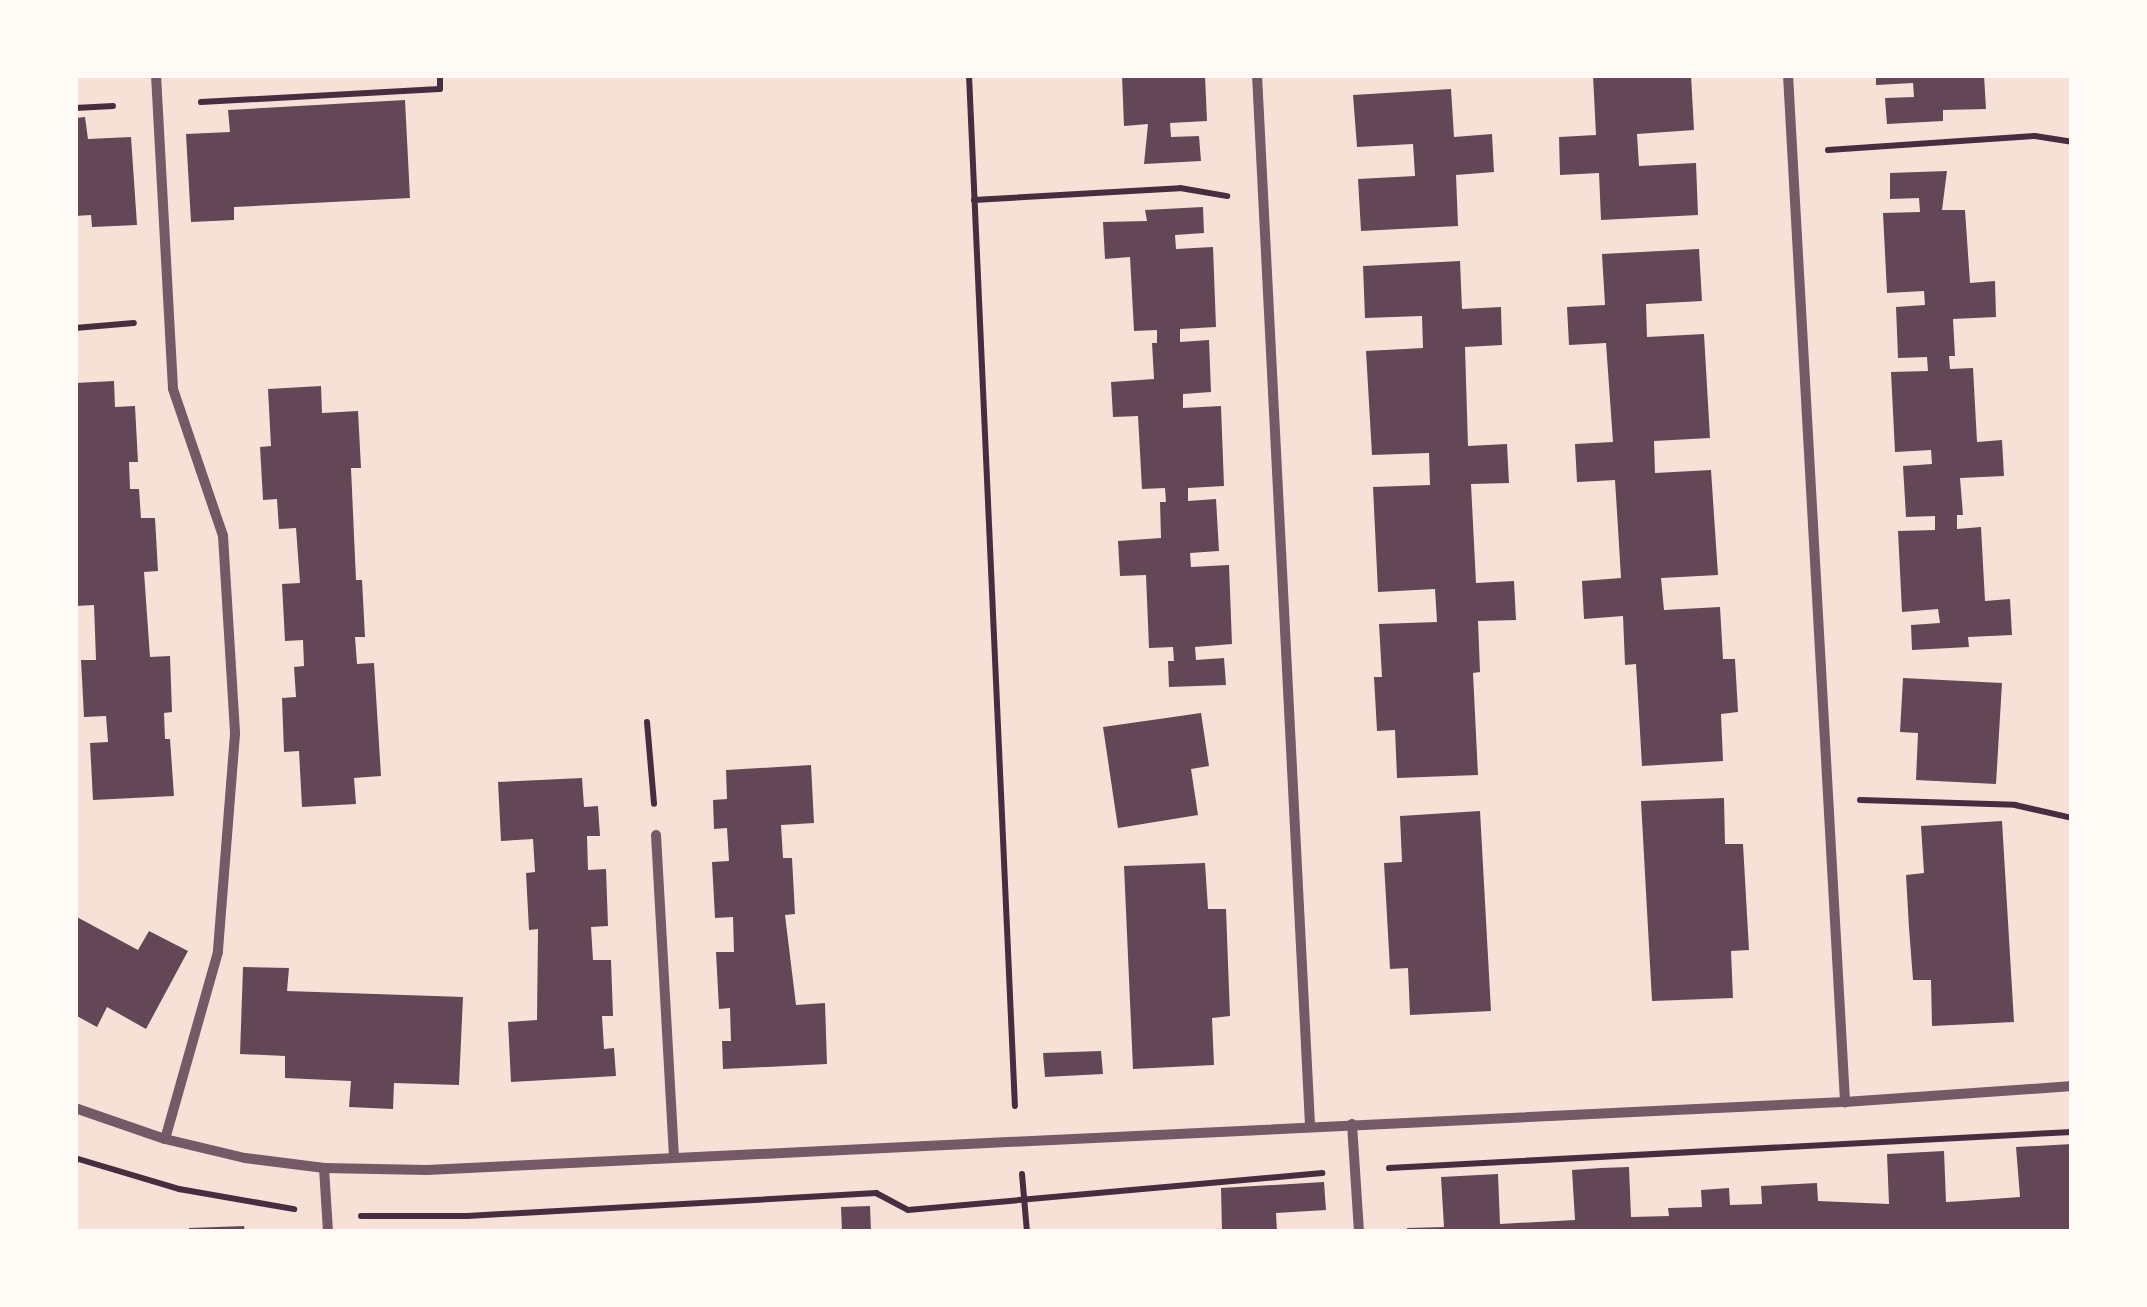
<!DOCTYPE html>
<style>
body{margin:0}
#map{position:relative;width:2147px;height:1307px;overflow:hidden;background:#f7e1d7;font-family:Montserrat,sans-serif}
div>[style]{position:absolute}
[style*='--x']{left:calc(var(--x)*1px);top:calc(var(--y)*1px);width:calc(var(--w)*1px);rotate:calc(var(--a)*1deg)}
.building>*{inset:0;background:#644757}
.path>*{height:6px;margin:-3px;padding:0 3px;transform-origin:3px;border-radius:3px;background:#4a2c40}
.minor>*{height:10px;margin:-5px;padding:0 5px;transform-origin:5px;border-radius:5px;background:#755966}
span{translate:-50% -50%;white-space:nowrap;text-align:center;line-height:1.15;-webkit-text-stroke:8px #fffaf5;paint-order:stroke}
.frame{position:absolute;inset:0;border:78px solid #fffaf5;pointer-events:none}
</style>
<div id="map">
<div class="building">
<i style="clip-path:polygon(1122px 75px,1205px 75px,1207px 121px,1170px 123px,1171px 137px,1199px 136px,1201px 161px,1144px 164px,1148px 124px,1124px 126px)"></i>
<i style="clip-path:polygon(1593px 75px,1691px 75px,1694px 130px,1637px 134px,1639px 166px,1696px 163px,1698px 215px,1601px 220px,1599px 173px,1560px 175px,1559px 137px,1596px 135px)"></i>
<i style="clip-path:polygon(1876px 75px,1984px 75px,1986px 109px,1943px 110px,1943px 121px,1887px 124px,1885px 98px,1914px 97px,1913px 83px,1876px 85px)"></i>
<i style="clip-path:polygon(1451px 89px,1454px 137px,1492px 134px,1494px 172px,1456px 175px,1458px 226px,1361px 231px,1358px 179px,1415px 176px,1413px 144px,1357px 147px,1353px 95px)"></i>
<i style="clip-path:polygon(405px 100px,410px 198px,234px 207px,234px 220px,191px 222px,186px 134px,230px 132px,228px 110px)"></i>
<i style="clip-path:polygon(85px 117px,88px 139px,131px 137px,137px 225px,92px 227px,91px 215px,75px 216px,75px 118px)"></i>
<i style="clip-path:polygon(1947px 171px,1942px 210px,1965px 210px,1970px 283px,1995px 281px,1996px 317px,1953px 319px,1955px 356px,1949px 356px,1950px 369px,1973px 368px,1977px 442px,2002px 440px,2004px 476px,1960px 478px,1963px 515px,1957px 515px,1957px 529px,1981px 527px,1985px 601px,2010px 599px,2012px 635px,1968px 637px,1969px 647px,1912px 650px,1911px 625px,1940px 623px,1938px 609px,1902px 612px,1898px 531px,1935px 530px,1935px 516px,1906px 517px,1903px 466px,1932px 464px,1931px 450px,1895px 452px,1891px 372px,1928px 371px,1927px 357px,1898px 358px,1896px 307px,1925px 305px,1924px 291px,1887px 293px,1883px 213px,1920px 212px,1919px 198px,1890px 199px,1890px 173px)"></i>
<i style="clip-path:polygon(1203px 207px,1204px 233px,1175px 235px,1176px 249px,1213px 247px,1216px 327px,1180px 329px,1180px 342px,1209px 340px,1211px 392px,1183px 394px,1183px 408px,1221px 406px,1224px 486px,1188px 488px,1188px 501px,1216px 499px,1219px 551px,1190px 553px,1191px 567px,1229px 565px,1232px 644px,1195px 647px,1196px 660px,1224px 658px,1226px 685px,1169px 687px,1168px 661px,1174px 661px,1173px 647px,1149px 648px,1146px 575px,1120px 576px,1118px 541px,1161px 538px,1160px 502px,1166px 502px,1165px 488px,1142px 489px,1138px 416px,1113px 417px,1111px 382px,1154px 379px,1152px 343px,1157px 343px,1157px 330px,1134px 331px,1130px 257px,1105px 259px,1103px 222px,1147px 221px,1145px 210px)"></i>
<i style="clip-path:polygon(1699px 249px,1702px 301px,1646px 304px,1647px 337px,1704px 334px,1710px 438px,1654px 441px,1655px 473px,1711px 470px,1718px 575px,1661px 578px,1664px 610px,1720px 607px,1723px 659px,1735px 659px,1738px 712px,1721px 714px,1723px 761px,1642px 766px,1636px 664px,1625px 665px,1623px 616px,1584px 619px,1582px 581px,1621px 578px,1618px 528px,1615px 480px,1577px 482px,1575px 444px,1613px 442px,1606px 343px,1569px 345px,1567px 307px,1605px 305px,1602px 254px)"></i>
<i style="clip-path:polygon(1460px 261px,1462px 309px,1501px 307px,1502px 345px,1465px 347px,1468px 446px,1507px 444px,1509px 483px,1471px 484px,1476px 583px,1514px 581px,1516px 620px,1478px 621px,1480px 672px,1473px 673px,1478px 775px,1397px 778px,1395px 730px,1377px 731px,1374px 677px,1382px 677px,1379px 624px,1437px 622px,1435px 589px,1378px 592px,1373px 487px,1430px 485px,1429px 453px,1372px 455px,1366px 351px,1423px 348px,1422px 316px,1365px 318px,1363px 266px)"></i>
<i style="clip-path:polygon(114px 381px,115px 407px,135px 406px,138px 462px,129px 462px,130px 489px,139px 489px,141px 518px,155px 518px,158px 571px,144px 572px,150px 657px,170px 656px,172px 712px,164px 713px,165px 739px,170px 739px,174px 796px,93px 800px,90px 743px,108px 742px,106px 716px,84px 717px,81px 660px,96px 660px,94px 605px,75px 606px,75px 383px)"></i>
<i style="clip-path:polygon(321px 386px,322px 413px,358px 411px,361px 468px,351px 468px,356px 580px,362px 580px,365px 637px,355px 637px,357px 664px,374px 663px,381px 776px,354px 778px,356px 804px,302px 807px,299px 751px,284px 752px,282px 698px,296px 697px,294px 667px,304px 666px,303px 640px,285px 641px,282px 584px,300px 583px,296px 528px,279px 529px,277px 499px,263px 500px,260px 447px,271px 446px,268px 389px)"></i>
<i style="clip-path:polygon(1903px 678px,2002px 683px,1996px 784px,1916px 780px,1918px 733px,1900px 732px)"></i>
<i style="clip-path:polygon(1201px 713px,1209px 766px,1191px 769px,1198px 815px,1118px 828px,1103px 727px)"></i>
<i style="clip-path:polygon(811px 765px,814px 823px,781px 825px,783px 858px,792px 858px,795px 914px,785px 915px,796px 1005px,825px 1003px,827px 1064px,723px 1069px,722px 1041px,731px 1041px,730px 1008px,719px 1009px,716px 952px,734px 952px,733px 917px,715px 918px,712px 862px,729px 861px,727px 828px,714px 829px,713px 800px,727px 799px,726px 770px)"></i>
<i style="clip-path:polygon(582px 778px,584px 807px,598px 806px,600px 836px,587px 836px,588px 870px,606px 869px,608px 926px,591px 927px,593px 960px,611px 960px,613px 1016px,602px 1016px,604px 1049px,614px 1048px,616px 1076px,511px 1082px,508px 1022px,537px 1020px,538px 929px,529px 930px,526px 873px,535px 872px,533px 839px,501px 841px,498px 782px)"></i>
<i style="clip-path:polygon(1724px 798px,1725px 844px,1743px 844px,1749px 950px,1731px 951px,1733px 998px,1652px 1001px,1641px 801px)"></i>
<i style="clip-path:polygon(1480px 811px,1491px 1011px,1410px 1015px,1408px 968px,1390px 969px,1384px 863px,1402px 862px,1400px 816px)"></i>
<i style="clip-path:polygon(2002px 821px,2014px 1022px,1932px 1026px,1931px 980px,1913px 980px,1909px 928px,1906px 875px,1924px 873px,1921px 826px)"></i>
<i style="clip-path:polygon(1205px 863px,1208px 909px,1226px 909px,1230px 1016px,1212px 1018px,1214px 1065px,1133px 1069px,1124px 866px)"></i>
<i style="clip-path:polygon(75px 916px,138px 950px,149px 931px,188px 951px,146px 1029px,107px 1007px,97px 1027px,75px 1015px)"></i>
<i style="clip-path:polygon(243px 967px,289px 968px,287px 991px,463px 997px,459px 1085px,394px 1083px,393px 1109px,349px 1107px,351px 1081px,285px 1078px,285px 1056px,240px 1054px)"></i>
<i style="clip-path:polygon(1101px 1051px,1103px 1074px,1045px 1077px,1043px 1053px)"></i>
<i style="clip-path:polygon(2072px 1144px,2072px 1232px,1407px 1232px,1407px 1228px,1444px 1227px,1441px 1177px,1498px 1174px,1500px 1224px,1575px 1220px,1572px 1170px,1601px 1168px,1629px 1167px,1631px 1217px,1669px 1216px,1668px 1208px,1702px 1207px,1701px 1190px,1729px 1188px,1730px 1205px,1762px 1204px,1761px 1186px,1817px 1183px,1818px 1201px,1889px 1204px,1887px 1154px,1944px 1151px,1946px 1202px,1964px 1201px,2020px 1197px,2016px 1147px)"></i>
<i style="clip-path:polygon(1324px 1182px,1326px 1210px,1276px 1213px,1277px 1232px,1222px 1232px,1221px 1188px)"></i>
<i style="clip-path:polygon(870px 1206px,871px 1232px,842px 1232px,841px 1207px)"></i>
<i style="clip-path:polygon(244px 1226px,245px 1232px,189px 1232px,189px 1228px)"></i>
</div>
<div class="path">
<i style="--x:969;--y:75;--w:1032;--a:87.45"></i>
<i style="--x:201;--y:102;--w:239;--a:-3.1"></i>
<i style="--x:440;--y:89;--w:14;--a:-90"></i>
<i style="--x:75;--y:108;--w:38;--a:-3"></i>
<i style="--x:1828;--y:150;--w:207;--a:-3.9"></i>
<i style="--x:2035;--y:136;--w:37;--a:9"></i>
<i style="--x:974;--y:200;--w:206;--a:-3.3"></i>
<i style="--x:1180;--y:188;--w:48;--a:9.7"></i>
<i style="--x:75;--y:328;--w:59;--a:-4.8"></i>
<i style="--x:647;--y:722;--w:82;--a:85.1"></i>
<i style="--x:1860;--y:800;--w:155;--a:1.8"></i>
<i style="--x:2015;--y:805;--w:58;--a:12.8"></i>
<i style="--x:75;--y:1158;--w:109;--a:16.6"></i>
<i style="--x:179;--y:1189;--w:117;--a:9.9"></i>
<i style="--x:1389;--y:1168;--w:684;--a:-3.02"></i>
<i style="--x:1022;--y:1174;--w:58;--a:85.1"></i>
<i style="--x:361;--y:1216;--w:106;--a:0"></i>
<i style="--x:467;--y:1216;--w:410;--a:-3.2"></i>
<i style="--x:876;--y:1193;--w:36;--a:28"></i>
<i style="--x:908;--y:1210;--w:416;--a:-5.1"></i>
</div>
<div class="minor">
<i style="--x:156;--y:75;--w:314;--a:86.9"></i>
<i style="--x:173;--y:389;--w:155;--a:71.2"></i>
<i style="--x:223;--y:536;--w:198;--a:86.5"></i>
<i style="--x:235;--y:734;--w:219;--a:94.5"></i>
<i style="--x:218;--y:952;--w:194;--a:105.8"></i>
<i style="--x:1257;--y:75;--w:1052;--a:87.11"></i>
<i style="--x:1788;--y:75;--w:1029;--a:86.82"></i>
<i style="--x:656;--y:835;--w:323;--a:86.8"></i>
<i style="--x:75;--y:1108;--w:95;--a:19"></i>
<i style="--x:165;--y:1139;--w:82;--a:13.4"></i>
<i style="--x:245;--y:1158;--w:80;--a:7.2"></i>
<i style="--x:324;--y:1168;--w:103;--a:1.1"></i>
<i style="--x:427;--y:1170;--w:1420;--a:-2.75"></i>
<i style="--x:1845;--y:1102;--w:228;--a:-4"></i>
<i style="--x:1352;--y:1124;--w:108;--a:86.3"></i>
<i style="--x:324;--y:1168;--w:64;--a:86.4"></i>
</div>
<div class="frame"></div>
</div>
